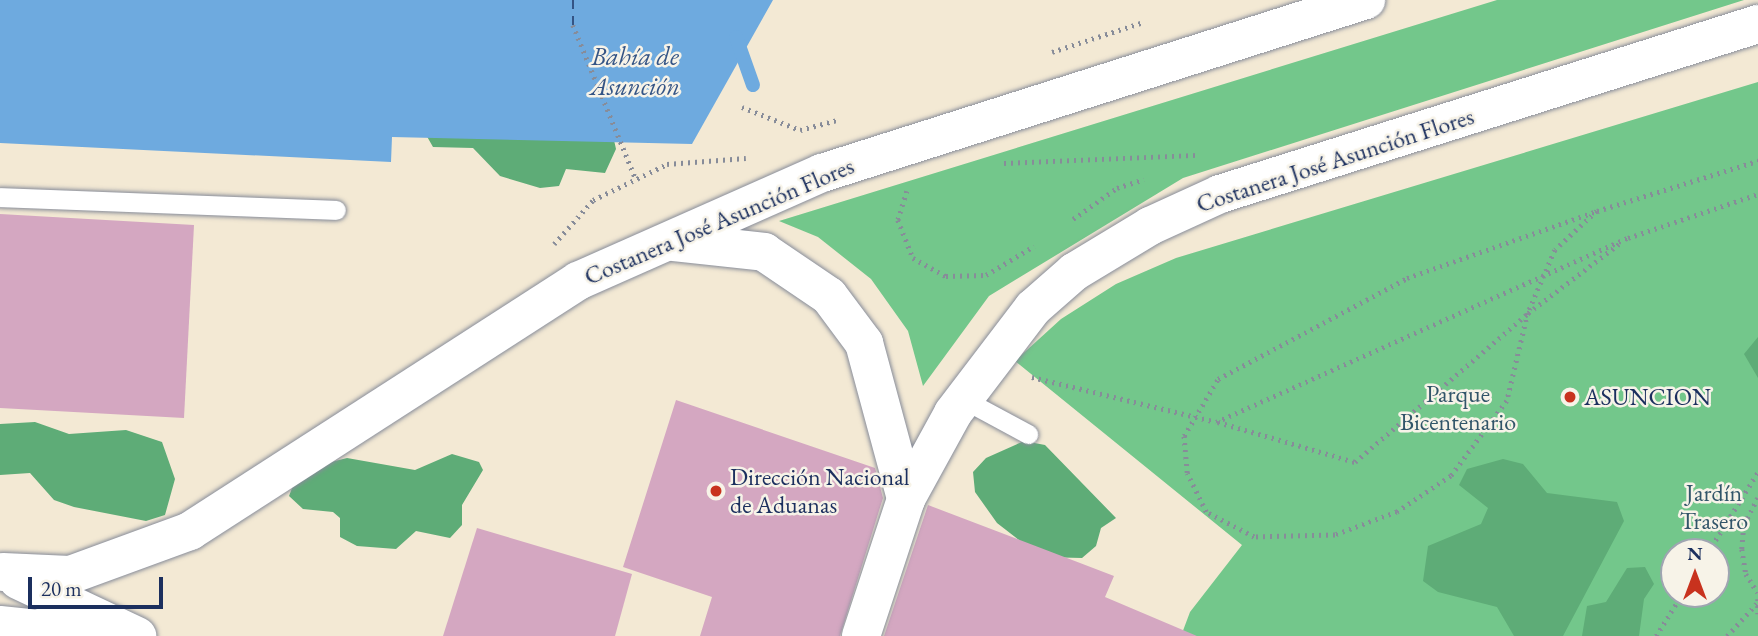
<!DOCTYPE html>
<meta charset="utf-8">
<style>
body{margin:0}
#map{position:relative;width:1758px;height:636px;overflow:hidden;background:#f3e9d4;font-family:"EB Garamond",serif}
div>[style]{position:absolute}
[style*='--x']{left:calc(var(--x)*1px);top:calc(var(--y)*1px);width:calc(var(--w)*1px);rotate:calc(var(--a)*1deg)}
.green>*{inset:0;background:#73c78b}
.forest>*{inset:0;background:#5eac77}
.water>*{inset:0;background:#6eaadf}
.stream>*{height:14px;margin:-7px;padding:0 7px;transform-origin:7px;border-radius:7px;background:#6eaadf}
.ferry>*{height:2px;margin-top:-1px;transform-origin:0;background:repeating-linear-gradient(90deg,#345485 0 9px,transparent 0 16px)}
.building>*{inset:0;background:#d4a7c1}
.path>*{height:4.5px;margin-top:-2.25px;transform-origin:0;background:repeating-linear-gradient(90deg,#878c99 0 2px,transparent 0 7px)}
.roads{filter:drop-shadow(0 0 2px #878c99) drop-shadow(0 0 2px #878c99)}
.lane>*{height:19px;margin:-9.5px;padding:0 9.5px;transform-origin:9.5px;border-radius:9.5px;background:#fff}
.highway>*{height:38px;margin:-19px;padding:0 19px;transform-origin:19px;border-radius:19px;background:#fff}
.dots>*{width:19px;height:19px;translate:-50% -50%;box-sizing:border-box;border:4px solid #f7f3e8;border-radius:50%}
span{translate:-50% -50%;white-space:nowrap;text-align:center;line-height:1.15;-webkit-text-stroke:5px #f7f3e8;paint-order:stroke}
.street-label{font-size:24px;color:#1b2f5e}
.park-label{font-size:24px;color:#315569}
.poi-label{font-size:24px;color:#1b2f5e}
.left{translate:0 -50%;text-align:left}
.water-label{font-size:26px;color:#345485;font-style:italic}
.north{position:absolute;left:1660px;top:538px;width:70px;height:70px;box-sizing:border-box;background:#f7f3e8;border:2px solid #9fa5b1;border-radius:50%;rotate:0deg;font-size:19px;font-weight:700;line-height:28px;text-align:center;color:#1b2f5e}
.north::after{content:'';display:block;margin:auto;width:24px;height:32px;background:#c8321e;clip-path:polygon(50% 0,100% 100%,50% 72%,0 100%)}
.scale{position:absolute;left:28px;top:577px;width:135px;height:32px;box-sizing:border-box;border:4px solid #1b2f5e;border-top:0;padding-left:9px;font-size:21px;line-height:24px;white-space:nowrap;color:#1b2f5e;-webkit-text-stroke:5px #f7f3e8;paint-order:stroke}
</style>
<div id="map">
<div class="green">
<i style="clip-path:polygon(1497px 0,1744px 0,1183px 178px,989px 296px,923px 386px,908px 331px,871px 279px,818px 237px,779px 221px)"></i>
<i style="clip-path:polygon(evenodd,1758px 82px,1758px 636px,1181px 636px,1190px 612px,1242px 545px,1015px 361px,1061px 319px,1116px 284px,1176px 258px,1758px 82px,1674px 552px,1716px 552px,1716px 594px,1674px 594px,1674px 552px)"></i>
</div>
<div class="forest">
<i style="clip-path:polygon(425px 133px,614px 140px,616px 149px,605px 173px,566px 169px,559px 186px,540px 188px,500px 176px,473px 148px,433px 147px)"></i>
<i style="clip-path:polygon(1758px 337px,1758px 378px,1744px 354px)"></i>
<i style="clip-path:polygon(35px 422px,69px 434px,126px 430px,162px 442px,175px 479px,165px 515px,146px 521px,74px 507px,54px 500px,30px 473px,0 475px,0 424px)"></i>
<i style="clip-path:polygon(1024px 441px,1045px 445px,1116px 518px,1101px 528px,1096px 546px,1082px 558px,1041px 557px,997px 523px,975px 492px,973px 472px,986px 458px)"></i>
<i style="clip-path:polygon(452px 454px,479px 462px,483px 470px,462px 505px,462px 525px,450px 538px,416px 531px,396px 549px,357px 546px,340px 537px,340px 518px,333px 512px,303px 509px,289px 496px,299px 470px,347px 458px,415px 470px)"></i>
<i style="clip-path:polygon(1503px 459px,1523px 464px,1547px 493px,1617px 502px,1624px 521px,1563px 636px,1514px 636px,1497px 607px,1438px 592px,1423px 581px,1428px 546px,1481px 524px,1488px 508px,1459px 485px,1467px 469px)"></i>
<i style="clip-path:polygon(1645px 567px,1654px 584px,1644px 599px,1639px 636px,1582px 636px,1587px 606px,1606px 602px,1627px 568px)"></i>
</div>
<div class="water">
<i style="clip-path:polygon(0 0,773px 0,692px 144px,392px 137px,391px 162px,0 143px)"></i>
</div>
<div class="stream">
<i style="--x:736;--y:37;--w:51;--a:70.5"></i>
</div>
<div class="ferry">
<i style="--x:573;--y:0;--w:25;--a:90"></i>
</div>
<div class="building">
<i style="clip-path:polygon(0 214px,194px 225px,184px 418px,0 408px)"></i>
<i style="clip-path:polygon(676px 400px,875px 468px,883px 498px,840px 636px,700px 636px,712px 597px,623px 567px)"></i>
<i style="clip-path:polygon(928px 505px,1114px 576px,1105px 597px,1197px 636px,884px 636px)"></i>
<i style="clip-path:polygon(477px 528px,632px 574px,615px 636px,443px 636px)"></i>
</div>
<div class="path">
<i style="--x:573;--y:25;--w:166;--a:67.8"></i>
<i style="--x:1052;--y:52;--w:96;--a:-18.2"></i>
<i style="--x:742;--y:107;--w:62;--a:21.6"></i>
<i style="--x:800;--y:130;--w:38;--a:-15"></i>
<i style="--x:1004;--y:163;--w:194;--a:-2.4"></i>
<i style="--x:907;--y:191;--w:30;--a:107"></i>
<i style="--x:898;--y:220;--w:41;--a:68.5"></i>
<i style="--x:913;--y:258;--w:38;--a:29"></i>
<i style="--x:946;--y:276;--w:40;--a:-1.4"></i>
<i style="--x:986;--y:275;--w:56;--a:-31.1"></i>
<i style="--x:1597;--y:211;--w:57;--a:137.1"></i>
<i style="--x:1555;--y:250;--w:69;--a:113.2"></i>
<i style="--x:1528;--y:313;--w:90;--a:103.4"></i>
<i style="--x:1507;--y:401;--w:94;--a:126.7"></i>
<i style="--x:1451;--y:476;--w:65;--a:146.3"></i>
<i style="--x:1397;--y:512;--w:66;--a:159.6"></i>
<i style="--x:1335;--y:535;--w:81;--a:178.6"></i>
<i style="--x:1254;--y:537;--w:54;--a:-152.5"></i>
<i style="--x:1206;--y:512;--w:43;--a:-116"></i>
<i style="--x:1187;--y:473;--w:37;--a:-95"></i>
<i style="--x:1184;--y:436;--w:66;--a:-59.2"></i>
<i style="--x:1218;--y:379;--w:214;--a:-28.1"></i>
<i style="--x:1407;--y:278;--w:201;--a:-19.4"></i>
<i style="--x:1597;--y:211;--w:169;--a:-17.3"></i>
<i style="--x:1073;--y:219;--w:54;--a:-35.2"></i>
<i style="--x:1117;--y:188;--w:28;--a:-18"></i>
<i style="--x:554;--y:244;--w:59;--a:-48.4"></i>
<i style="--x:593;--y:200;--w:82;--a:-25.9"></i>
<i style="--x:667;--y:164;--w:79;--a:-4.3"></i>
<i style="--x:1032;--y:377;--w:189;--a:13.7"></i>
<i style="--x:1216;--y:422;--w:451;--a:-24.1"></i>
<i style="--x:1628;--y:238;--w:137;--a:-18.7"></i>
<i style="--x:1218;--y:422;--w:143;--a:16.3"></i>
<i style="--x:1355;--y:462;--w:228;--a:-40.7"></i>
<i style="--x:1528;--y:313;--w:114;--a:-37.2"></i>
<i style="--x:1758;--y:498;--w:31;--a:117"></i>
<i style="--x:1744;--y:526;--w:23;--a:95"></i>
<i style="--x:1742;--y:549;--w:25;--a:81"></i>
<i style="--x:1746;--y:574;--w:22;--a:58"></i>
<i style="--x:1708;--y:552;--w:94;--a:-58"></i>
<i style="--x:1758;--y:599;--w:15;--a:90"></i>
<i style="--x:1656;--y:636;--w:49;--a:-58.2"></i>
<i style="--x:1727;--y:636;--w:45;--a:-47.7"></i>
</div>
<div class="roads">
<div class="lane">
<i style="--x:0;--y:197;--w:336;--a:2.2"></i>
<i style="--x:963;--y:399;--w:74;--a:28.3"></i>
</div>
<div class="highway">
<i style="--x:674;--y:242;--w:91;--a:6.3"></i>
<i style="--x:764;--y:252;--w:78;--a:34.1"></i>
<i style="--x:829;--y:296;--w:59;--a:53.3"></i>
<i style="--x:864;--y:343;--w:162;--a:74.9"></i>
<i style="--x:3;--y:572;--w:67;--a:2.6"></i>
<i style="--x:70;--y:575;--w:128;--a:-20.1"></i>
<i style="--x:190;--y:531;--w:462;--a:-32.8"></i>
<i style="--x:578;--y:281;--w:267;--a:-23.9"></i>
<i style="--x:822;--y:173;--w:571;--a:-17.64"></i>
<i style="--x:18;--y:580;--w:132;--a:25.2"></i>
<i style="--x:0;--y:625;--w:108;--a:5.9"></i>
<i style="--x:861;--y:636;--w:144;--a:-71.8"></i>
<i style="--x:906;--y:499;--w:98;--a:-61.3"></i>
<i style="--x:953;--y:413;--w:132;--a:-52.7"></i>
<i style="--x:1033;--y:308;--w:55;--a:-41.3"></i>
<i style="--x:1074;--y:272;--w:89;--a:-31.2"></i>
<i style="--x:1150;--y:226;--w:77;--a:-24.6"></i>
<i style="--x:1220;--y:194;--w:564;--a:-17.54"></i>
</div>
</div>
<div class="dots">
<i style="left:1570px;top:397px;background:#c8321e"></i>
<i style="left:716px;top:491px;background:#c8321e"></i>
</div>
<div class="street-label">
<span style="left:1335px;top:160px;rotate:-18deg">Costanera José Asunción Flores</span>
<span style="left:719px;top:221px;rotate:-23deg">Costanera José Asunción Flores</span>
</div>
<div class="park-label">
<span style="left:1458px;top:408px">Parque<br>Bicentenario</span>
<span style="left:1714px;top:507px">Jardín<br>Trasero</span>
</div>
<div class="poi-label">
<span class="left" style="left:1584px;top:397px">ASUNCION</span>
<span class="left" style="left:730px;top:491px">Dirección Nacional<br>de Aduanas</span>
</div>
<div class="water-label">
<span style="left:635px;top:72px">Bahía de<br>Asunción</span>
</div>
<div class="north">N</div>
<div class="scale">20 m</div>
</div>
